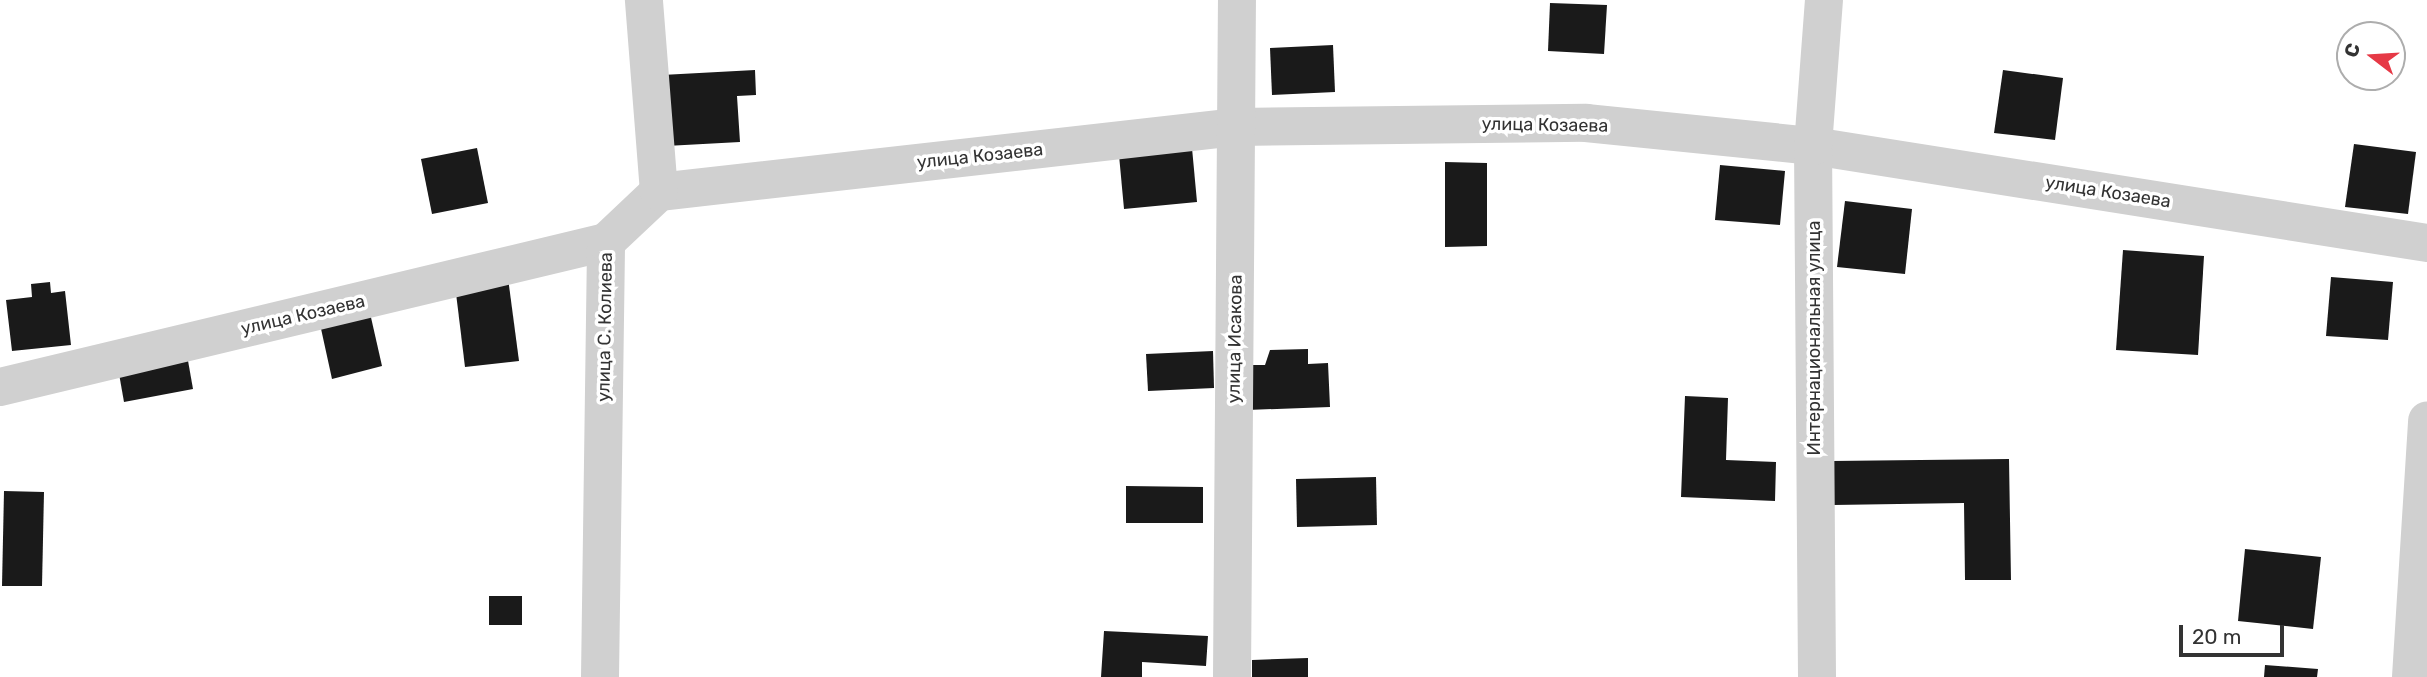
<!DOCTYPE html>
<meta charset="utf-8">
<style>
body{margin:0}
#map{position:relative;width:2427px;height:677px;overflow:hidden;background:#fff;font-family:Rubik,sans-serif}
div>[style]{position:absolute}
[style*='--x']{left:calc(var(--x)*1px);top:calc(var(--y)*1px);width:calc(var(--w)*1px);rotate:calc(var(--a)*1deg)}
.building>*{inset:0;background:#1a1a1a}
.street>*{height:38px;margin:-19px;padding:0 19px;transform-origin:19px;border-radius:19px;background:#d0d0d0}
span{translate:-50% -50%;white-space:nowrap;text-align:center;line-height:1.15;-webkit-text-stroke:7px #fff;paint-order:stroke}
.street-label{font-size:18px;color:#333}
.north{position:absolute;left:2336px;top:21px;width:70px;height:70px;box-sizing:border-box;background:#fff;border:2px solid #adadad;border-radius:50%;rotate:287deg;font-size:19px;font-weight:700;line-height:28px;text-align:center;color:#333}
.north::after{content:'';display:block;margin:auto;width:24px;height:32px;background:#e63946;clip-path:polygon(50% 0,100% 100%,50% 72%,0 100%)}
.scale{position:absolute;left:2179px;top:625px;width:105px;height:32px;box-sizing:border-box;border:4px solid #333;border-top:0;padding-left:9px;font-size:21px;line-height:24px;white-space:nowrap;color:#333;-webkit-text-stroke:5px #fff;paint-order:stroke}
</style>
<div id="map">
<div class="building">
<i style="clip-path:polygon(1550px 3px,1607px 5px,1604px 54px,1548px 51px)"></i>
<i style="clip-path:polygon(1333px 45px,1335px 92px,1272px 95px,1270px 48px)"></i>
<i style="clip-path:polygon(755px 70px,756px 95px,737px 96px,740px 142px,666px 146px,662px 75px)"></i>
<i style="clip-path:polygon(2003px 70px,2063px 78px,2055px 140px,1994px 133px)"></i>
<i style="clip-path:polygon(2354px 144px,2416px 152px,2408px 214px,2345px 207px)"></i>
<i style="clip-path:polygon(477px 148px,488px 203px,432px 214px,421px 159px)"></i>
<i style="clip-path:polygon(1192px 148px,1197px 202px,1124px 209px,1119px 155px)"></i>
<i style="clip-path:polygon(1445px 162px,1487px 163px,1487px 246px,1445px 247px)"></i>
<i style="clip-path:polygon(1720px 165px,1785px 171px,1780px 225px,1715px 220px)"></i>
<i style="clip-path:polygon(1845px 201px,1912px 209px,1905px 274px,1837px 267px)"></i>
<i style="clip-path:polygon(2123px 250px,2204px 256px,2198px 355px,2116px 350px)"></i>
<i style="clip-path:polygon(2331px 277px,2393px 282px,2388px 340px,2326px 336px)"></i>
<i style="clip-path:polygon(508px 278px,519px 361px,465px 367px,455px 285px)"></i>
<i style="clip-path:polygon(50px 282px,51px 293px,65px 291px,71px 345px,12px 351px,6px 300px,32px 297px,31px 284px)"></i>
<i style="clip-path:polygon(370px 313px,382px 366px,332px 379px,320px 324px)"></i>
<i style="clip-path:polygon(1308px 349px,1308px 364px,1328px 363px,1330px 407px,1247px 410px,1245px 365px,1265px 365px,1270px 350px)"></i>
<i style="clip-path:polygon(1213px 351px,1214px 388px,1148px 391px,1146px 354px)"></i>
<i style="clip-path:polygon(187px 355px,193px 389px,124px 402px,118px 368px)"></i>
<i style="clip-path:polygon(1685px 396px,1728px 398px,1726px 460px,1776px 462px,1775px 501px,1681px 497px)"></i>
<i style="clip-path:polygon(2009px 459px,2011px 580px,1965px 580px,1964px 503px,1833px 505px,1832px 461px)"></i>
<i style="clip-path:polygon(1376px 477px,1377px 525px,1297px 527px,1296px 479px)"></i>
<i style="clip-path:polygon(1126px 486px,1203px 487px,1203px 523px,1126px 523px)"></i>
<i style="clip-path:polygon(4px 491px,44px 492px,42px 586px,2px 586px)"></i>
<i style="clip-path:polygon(2245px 549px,2321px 557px,2313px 629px,2238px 621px)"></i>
<i style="clip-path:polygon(489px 596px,522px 596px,522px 625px,489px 625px)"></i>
<i style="clip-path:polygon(1104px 631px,1208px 636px,1206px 666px,1142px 662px,1142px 677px,1101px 677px)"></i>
<i style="clip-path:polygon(1308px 658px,1308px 677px,1252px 677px,1252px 660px)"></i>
<i style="clip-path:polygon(2265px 665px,2318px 669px,2317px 677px,2264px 677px)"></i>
</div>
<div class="street">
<i style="--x:659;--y:192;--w:582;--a:-6.42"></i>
<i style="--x:1237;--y:127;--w:349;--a:-0.7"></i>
<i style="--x:1586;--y:123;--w:228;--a:5.8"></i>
<i style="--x:1813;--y:146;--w:622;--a:8.98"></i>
<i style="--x:0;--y:387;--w:623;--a:-13.46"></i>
<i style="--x:600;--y:677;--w:435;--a:-89.2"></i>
<i style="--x:606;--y:242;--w:73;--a:-43.3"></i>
<i style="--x:659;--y:192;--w:193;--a:-94.5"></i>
<i style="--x:1232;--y:677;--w:677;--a:-89.58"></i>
<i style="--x:1817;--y:677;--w:531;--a:-90.43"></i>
<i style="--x:1813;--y:146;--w:146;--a:-85.7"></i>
<i style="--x:2411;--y:677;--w:257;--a:-86.4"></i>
</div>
<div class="street-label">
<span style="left:1545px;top:125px;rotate:1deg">улица Козаева</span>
<span style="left:980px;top:156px;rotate:-6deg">улица Козаева</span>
<span style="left:2108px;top:192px;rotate:9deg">улица Козаева</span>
<span style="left:303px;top:315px;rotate:-13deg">улица Козаева</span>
<span style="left:605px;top:327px;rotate:-89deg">улица С. Колиева</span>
<span style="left:1814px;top:338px;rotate:-90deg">Интернациональная улица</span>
<span style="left:1235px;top:339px;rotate:-89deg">улица Исакова</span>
</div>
<div class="north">С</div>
<div class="scale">20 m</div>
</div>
